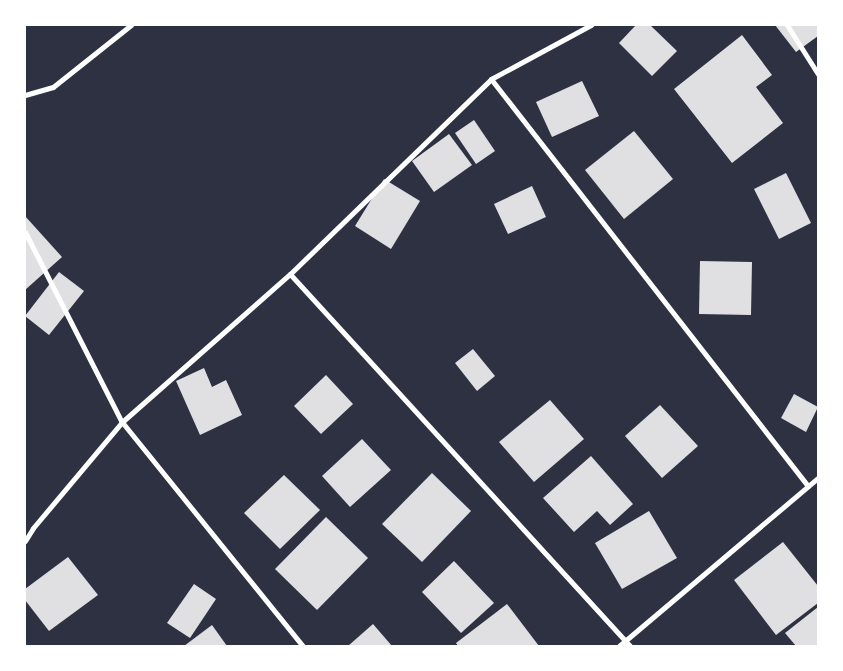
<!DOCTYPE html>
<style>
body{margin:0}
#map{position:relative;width:843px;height:671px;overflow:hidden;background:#2d3142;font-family:Raleway,sans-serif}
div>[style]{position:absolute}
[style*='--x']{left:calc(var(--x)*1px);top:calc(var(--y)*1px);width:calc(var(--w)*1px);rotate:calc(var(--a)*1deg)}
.building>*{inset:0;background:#e0e0e3}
.minor>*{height:5px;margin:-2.5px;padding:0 2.5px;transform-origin:2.5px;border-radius:2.5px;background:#fff}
span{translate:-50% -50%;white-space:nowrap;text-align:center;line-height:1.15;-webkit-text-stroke:5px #fff;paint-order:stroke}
.frame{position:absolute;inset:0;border:26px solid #fff;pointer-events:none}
</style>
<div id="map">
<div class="building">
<i style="clip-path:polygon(636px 25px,650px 25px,677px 51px,652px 76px,619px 43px)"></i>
<i style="clip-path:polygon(775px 25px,818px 25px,818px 36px,796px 52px)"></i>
<i style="clip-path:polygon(742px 35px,772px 75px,756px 87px,783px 123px,732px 163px,674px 89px)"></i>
<i style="clip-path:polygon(582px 81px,599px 116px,552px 137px,536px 102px)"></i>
<i style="clip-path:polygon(474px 120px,495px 151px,476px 164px,455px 133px)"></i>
<i style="clip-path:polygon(634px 131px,673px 179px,624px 219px,585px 170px)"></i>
<i style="clip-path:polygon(449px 134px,472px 165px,434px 192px,412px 161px)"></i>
<i style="clip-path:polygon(786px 173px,811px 223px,779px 239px,754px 189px)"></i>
<i style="clip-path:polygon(384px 179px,420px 201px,391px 249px,355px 226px)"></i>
<i style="clip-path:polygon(532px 186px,546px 217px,508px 234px,494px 204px)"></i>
<i style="clip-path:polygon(25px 216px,62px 257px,25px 290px)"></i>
<i style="clip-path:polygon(700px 261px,752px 262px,751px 315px,699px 314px)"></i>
<i style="clip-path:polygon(59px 272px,84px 291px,49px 335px,25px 316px)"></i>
<i style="clip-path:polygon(473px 349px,495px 376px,477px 391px,455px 363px)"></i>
<i style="clip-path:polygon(204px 368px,212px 387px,226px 380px,242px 415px,200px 435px,176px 381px)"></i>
<i style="clip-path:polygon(326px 375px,353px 404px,321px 434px,294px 406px)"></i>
<i style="clip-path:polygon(794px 394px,818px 407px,806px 432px,781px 418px)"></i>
<i style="clip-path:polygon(550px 400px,584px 439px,534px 482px,499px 442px)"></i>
<i style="clip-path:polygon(660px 405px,698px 446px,662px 478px,625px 436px)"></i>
<i style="clip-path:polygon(362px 439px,391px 470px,350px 507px,322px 476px)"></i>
<i style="clip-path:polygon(591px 456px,633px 504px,610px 525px,597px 511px,574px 532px,543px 498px)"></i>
<i style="clip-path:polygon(432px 473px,471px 511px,422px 562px,382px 524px)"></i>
<i style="clip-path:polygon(284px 475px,320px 510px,280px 549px,244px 513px)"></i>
<i style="clip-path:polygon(649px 511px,677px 558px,622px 589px,595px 543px)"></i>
<i style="clip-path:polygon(326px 517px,368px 558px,317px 610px,275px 569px)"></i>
<i style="clip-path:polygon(783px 542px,818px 586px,818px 603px,776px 635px,734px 580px)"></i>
<i style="clip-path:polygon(68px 557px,98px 595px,49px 631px,25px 600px,25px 589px)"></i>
<i style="clip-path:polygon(454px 561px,494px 603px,461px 633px,422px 592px)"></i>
<i style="clip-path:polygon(194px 584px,216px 599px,190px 638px,167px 623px)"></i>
<i style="clip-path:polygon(507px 604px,539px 646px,458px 646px,456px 643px)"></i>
<i style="clip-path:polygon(818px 607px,818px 646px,796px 646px,785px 633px)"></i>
<i style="clip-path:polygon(373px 624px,392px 646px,348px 646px)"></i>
<i style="clip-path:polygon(212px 625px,227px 646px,184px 646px)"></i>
</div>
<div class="minor">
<i style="--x:787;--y:25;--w:58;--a:57.7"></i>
<i style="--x:491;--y:79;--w:516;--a:52.09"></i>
<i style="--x:25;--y:95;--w:29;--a:-16"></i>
<i style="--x:53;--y:87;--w:100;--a:-38.5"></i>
<i style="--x:25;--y:232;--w:213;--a:63"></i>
<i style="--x:122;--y:422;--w:288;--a:51.1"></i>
<i style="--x:290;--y:274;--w:504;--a:47.57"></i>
<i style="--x:25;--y:541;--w:15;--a:-58"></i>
<i style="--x:33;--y:528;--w:138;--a:-50"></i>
<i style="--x:122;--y:422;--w:224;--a:-41.4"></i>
<i style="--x:290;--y:274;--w:280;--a:-44.1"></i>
<i style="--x:491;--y:79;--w:114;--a:-28.4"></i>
<i style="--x:619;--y:646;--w:260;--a:-40.2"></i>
</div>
<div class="frame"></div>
</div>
